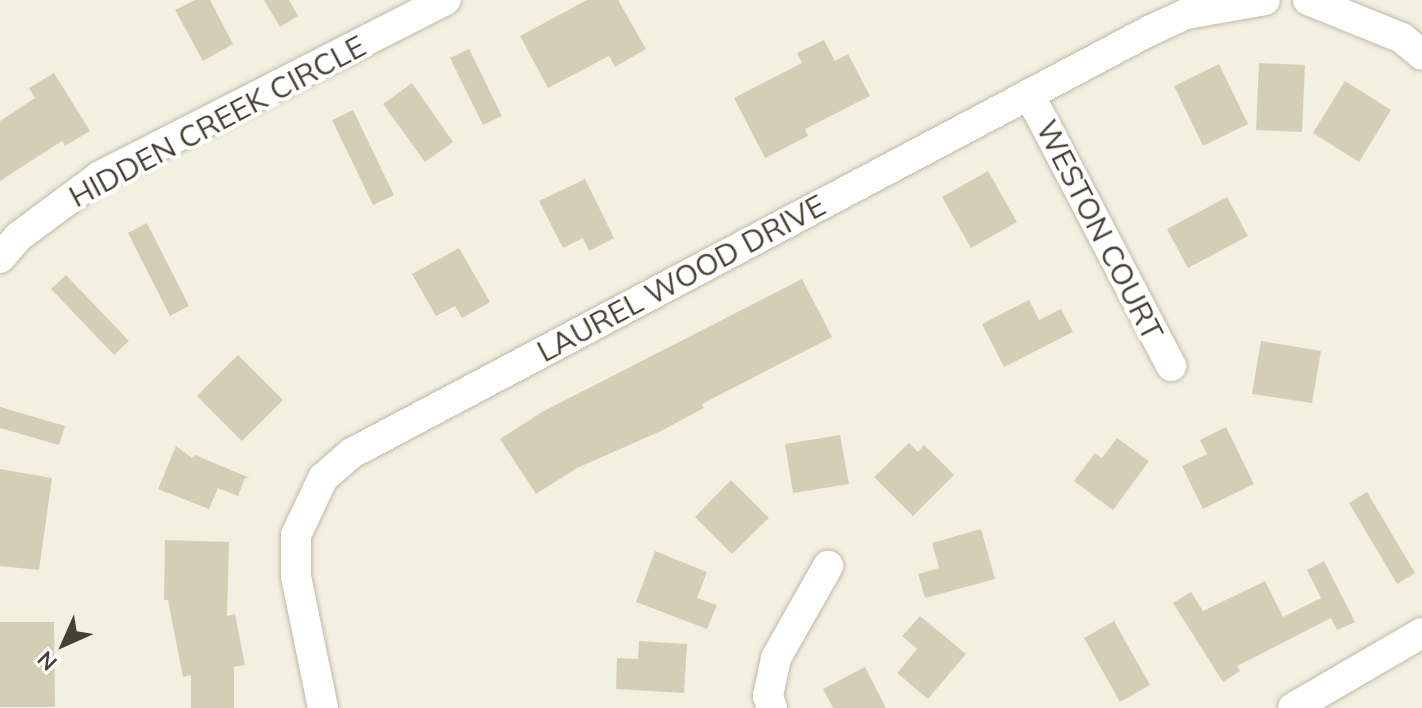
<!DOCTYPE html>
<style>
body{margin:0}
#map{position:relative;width:1422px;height:708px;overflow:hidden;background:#f3f0e2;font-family:Mulish,sans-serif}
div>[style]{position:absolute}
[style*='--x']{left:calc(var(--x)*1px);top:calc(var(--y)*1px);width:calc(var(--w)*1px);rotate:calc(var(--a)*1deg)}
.building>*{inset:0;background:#d5ceb7}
.roads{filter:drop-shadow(0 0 2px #bfbaa4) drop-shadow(0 0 2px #bfbaa4)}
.minor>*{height:30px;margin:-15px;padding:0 15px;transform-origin:15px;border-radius:15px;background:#fff}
span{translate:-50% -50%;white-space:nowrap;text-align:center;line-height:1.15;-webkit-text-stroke:8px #fff;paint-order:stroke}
.street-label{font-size:30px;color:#454032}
.north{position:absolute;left:24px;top:604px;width:80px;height:80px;-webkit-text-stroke:6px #fff;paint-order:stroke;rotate:225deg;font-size:22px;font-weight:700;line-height:32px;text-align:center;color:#454032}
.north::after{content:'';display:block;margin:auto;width:28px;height:36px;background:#454032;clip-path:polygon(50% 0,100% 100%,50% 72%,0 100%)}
</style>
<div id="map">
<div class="building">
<i style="clip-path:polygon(195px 0,210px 0,233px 44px,203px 61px,175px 10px)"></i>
<i style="clip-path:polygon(264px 0,289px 0,298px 16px,280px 27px)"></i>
<i style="clip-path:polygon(587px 0,618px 0,646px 49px,615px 67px,609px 56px,548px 88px,520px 36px)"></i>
<i style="clip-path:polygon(824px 40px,835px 61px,848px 54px,870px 96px,805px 129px,808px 136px,765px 158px,734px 98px,802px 63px,797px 53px)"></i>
<i style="clip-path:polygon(469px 49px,502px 116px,483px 125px,450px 58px)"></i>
<i style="clip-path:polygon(1259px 63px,1305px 65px,1302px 132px,1256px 130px)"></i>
<i style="clip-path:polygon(1219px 64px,1248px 124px,1203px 146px,1174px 86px)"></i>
<i style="clip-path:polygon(54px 73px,90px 131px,65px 146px,62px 141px,0 181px,0 121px,35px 98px,29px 88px)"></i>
<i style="clip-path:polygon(1345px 81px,1391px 110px,1359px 162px,1313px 133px)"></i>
<i style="clip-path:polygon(412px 83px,453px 142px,425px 162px,383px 104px)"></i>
<i style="clip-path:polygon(353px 110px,394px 195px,373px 205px,332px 120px)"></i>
<i style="clip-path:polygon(988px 171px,1017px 222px,971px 248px,942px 197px)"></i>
<i style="clip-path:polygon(585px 179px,614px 238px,589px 251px,583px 238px,563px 248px,539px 201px)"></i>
<i style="clip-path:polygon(1227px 197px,1248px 236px,1188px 268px,1167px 229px)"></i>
<i style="clip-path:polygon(147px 223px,189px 306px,170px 316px,128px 233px)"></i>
<i style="clip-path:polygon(459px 248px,490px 302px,462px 318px,455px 306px,436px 316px,412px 274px)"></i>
<i style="clip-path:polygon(66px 275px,129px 341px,114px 355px,51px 289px)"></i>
<i style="clip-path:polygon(802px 279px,832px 337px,702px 404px,704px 408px,661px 431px,577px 468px,536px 494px,500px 439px,542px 412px)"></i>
<i style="clip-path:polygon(1029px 300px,1039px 320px,1061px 309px,1073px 332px,1004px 367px,982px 324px)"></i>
<i style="clip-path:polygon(1261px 341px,1321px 351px,1312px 403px,1252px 394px)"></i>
<i style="clip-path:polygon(238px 355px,283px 400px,242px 441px,197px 396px)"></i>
<i style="clip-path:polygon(0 407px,65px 426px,59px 445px,0 428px)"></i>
<i style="clip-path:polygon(1226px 427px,1254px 484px,1203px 509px,1182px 466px,1207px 454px,1200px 440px)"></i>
<i style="clip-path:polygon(840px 435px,849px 484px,793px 493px,785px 444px)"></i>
<i style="clip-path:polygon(1117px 438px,1149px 461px,1113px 510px,1074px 481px,1095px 453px,1102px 458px)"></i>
<i style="clip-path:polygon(909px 443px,918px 452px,924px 445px,954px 475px,913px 516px,874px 477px)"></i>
<i style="clip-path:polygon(176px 446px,192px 458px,195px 455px,250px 478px,245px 478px,238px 496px,218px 488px,209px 509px,158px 489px)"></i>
<i style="clip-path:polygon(0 469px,52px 478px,39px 570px,0 566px)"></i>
<i style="clip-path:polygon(731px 480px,769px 518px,732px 554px,695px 517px)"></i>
<i style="clip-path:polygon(1367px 492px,1415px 573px,1397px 584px,1349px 503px)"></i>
<i style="clip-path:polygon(981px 529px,995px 579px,925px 598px,918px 574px,939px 568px,932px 543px)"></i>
<i style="clip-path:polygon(165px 540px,229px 542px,227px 616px,235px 614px,245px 665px,234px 667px,234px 708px,191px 708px,191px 675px,183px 677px,168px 600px,164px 600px)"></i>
<i style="clip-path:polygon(655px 551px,707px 572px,697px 598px,717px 605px,707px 629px,636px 602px)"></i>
<i style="clip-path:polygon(1324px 561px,1355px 622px,1337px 630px,1331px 618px,1237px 666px,1240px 671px,1223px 682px,1173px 603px,1191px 592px,1203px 611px,1265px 581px,1283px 617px,1321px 598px,1307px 570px)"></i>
<i style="clip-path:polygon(920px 616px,966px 654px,928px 699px,897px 673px,917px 649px,902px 636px)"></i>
<i style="clip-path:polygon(1114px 621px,1150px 685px,1120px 702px,1084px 638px)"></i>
<i style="clip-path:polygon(0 622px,54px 622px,55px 707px,0 707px)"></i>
<i style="clip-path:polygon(639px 641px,687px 644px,684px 693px,616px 689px,617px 658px,638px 659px)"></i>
<i style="clip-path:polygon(865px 667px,886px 708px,833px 708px,823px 689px)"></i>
</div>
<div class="roads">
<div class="minor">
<i style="--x:1308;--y:0;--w:101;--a:22"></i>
<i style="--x:1402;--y:38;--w:26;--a:40"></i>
<i style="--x:1029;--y:94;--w:307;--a:62.4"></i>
<i style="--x:0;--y:258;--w:28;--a:-49"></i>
<i style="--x:18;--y:237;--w:102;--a:-36.6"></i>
<i style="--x:100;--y:176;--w:388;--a:-27"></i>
<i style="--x:323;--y:708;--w:135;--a:-101.6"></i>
<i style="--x:296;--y:576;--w:41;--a:-90"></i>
<i style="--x:296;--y:535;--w:63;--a:-64.7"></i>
<i style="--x:323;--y:478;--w:38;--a:-41"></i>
<i style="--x:352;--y:453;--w:902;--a:-27.9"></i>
<i style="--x:1149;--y:31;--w:41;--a:-24.7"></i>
<i style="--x:1186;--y:14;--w:80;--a:-10"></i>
<i style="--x:772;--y:708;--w:13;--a:-108"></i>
<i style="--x:768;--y:696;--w:39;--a:-78"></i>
<i style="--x:776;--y:658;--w:106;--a:-60.5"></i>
<i style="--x:1293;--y:708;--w:149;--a:-30.2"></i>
</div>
</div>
<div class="street-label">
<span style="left:217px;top:121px;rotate:-28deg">HIDDEN CREEK CIRCLE</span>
<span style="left:1100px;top:230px;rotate:63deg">WESTON COURT</span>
<span style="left:681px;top:278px;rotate:-28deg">LAUREL WOOD DRIVE</span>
</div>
<div class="north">N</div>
</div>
